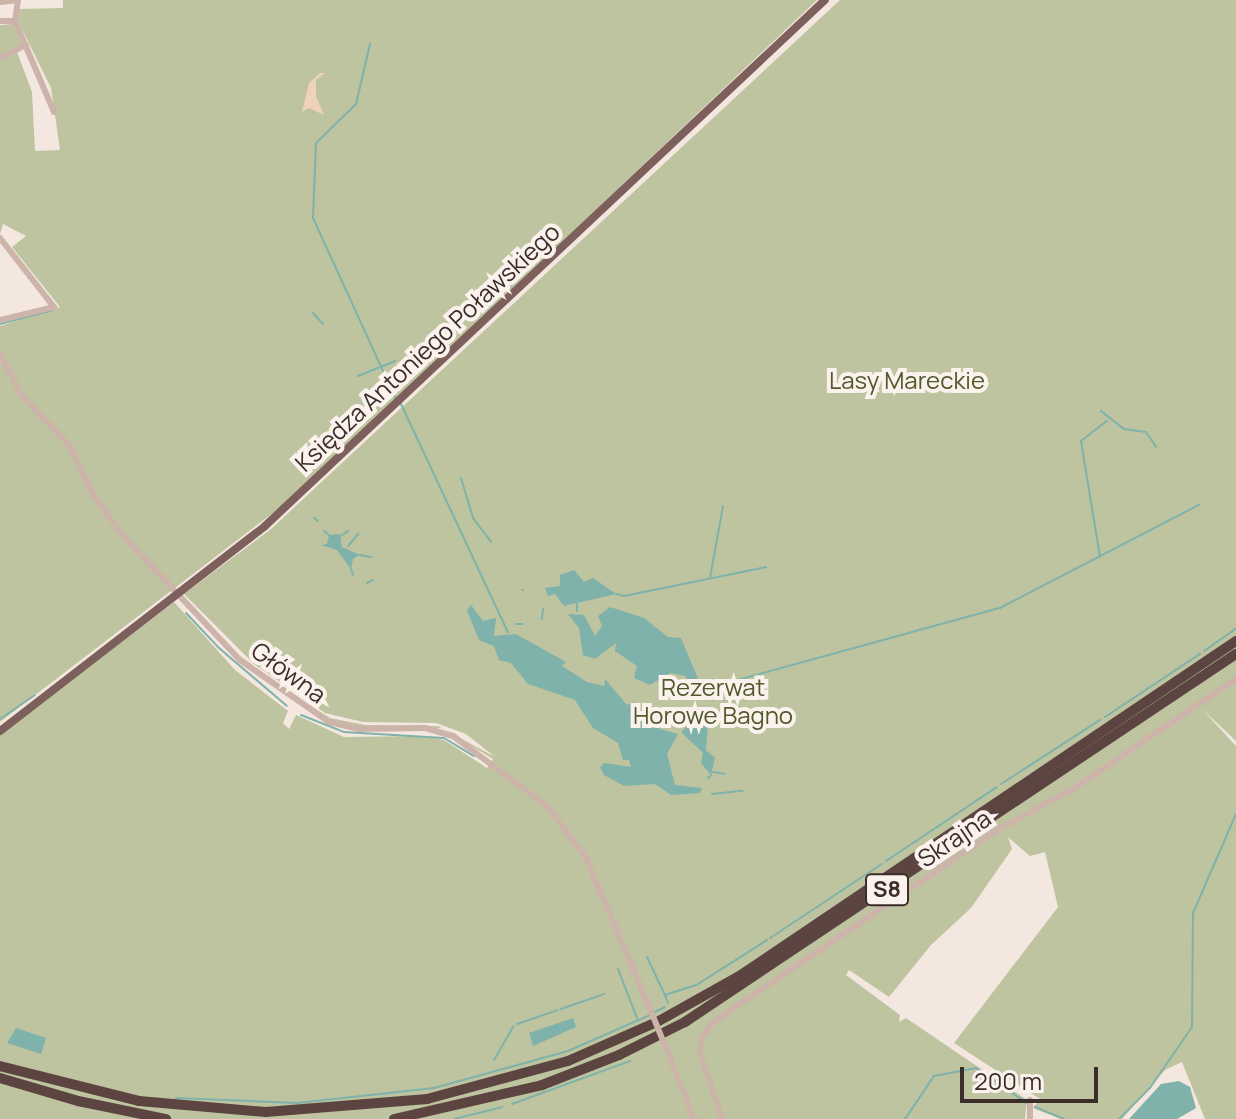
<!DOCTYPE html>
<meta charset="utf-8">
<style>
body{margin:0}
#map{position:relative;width:1236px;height:1119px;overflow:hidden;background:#f4e7e0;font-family:Manrope,sans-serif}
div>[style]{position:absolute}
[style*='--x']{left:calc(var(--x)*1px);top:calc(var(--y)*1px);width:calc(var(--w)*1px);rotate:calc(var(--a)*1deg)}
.green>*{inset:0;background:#bec49f}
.sand>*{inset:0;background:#efd2b7}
.water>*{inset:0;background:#7eb2ab}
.stream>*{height:2px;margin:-1px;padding:0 1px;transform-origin:1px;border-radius:1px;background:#7eb2ab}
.minor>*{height:6px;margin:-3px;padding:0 3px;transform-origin:3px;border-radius:3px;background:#cdb4ab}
.major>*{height:8px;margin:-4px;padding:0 4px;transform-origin:4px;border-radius:4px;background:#7d605b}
.highway>*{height:10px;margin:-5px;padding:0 5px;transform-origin:5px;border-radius:5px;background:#5c4541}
.minor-bridge>*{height:6px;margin:-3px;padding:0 3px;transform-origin:3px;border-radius:3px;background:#cdb4ab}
span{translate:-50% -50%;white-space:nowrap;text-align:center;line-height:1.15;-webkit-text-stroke:8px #fbf2ed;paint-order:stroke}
.shield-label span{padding:2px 6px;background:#fbf2ed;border:2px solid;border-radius:6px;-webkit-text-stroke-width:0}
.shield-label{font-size:22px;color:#3b2d2a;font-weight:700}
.street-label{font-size:24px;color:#3b2d2a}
.park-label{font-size:24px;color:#525a2d}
.scale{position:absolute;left:960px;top:1067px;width:138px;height:36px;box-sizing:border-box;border:4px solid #3b2d2a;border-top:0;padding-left:10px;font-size:24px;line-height:28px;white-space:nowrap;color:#3b2d2a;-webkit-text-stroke:6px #fbf2ed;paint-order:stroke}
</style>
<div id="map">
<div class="green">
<i style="clip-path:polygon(63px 0,817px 0,291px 499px,0 722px,0 326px,60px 307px,12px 247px,26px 236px,3px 224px,0 234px,0 61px,17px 52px,32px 92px,35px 151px,60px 150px,51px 88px,18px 21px,19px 9px,63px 8px)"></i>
<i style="clip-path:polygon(840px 0,1236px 0,1236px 741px,1203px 710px,1236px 746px,1236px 1119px,1205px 1119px,1182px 1062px,1165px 1070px,1122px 1119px,1060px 1119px,1033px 1108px,1040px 1099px,954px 1043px,1058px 907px,1045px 852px,1030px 856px,1008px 837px,1012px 849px,971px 908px,931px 945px,889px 997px,849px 970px,846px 975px,900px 1015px,899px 1022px,906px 1018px,1027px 1100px,1025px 1119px,0 1119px,0 734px,174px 602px,235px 670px,288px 711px,283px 723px,289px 729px,296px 715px,344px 737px,426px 736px,444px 740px,487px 768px,493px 759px,442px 728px,358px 726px,328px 719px,282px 691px,235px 651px,278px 686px,330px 718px,365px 725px,438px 726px,495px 757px,466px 734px,436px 723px,363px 722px,325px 713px,254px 664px,184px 594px,271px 529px)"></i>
<i style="clip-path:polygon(13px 24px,22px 44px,0 55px,0 25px)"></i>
</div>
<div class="sand">
<i style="clip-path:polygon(320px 73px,325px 73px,316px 80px,316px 96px,324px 115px,309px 108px,302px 112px,309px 83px)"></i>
</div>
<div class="water">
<i style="clip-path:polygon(340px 534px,342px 547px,360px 555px,353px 559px,351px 569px,337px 550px,321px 545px,327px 544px,329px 535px)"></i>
<i style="clip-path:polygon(574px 570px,584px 582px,593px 578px,616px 594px,564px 606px,555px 594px,548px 596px,545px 588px,560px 586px,560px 575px)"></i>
<i style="clip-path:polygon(471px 605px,483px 621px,496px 618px,494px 636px,516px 634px,566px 662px,562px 666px,587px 682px,604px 686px,605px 679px,627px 705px,633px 702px,660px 729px,678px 734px,667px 754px,675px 785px,702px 788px,700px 793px,671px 795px,655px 784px,624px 786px,604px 775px,600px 767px,604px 763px,631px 767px,629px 760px,623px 760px,618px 743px,593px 728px,575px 700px,528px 684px,511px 663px,499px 660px,494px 646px,479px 640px,467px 610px)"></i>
<i style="clip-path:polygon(610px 607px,644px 618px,668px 637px,681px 638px,699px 681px,691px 684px,685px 676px,670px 673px,650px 685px,634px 678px,637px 666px,615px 651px,616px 643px,595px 659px,583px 655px,579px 628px,568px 614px,584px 615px,595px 636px,602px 626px,598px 616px)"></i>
<i style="clip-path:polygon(691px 723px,708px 725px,706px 750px,715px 758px,711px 775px,701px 763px,703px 753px,681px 732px)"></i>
<i style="clip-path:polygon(573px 1018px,576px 1027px,533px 1046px,529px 1033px)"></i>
<i style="clip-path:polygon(16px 1028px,46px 1038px,41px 1054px,7px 1043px)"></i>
<i style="clip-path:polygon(1179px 1081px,1190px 1087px,1196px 1108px,1177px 1119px,1129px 1119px,1161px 1084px)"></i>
</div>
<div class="stream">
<i style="--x:370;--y:44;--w:62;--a:103.1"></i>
<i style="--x:356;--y:104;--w:56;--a:135.7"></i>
<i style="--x:316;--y:143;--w:75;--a:92.3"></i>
<i style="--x:313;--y:218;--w:197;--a:65.4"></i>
<i style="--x:313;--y:313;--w:15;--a:48"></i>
<i style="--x:0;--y:324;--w:55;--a:-14.8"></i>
<i style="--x:358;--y:376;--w:40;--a:-22"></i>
<i style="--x:401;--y:404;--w:252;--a:64.9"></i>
<i style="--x:1101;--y:411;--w:29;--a:38"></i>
<i style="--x:1124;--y:429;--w:22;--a:8"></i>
<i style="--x:1146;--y:432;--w:18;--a:56"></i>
<i style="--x:461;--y:478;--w:42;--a:73.3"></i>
<i style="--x:473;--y:518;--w:30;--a:53"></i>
<i style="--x:314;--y:518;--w:5;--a:37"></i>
<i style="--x:324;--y:531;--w:6;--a:39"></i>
<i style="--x:341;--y:536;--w:9;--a:-36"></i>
<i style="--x:348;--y:546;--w:16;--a:-50"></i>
<i style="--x:360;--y:555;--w:11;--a:10"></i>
<i style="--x:1100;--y:557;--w:118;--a:-99.3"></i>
<i style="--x:1081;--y:441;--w:33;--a:-38"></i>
<i style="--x:351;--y:569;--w:6;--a:72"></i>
<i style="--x:710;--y:578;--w:73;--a:-79.8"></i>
<i style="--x:367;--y:583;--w:7;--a:-27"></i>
<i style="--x:522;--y:590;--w:1;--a:0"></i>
<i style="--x:616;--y:594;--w:8;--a:14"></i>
<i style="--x:624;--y:596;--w:145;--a:-11.5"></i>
<i style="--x:577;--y:611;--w:7;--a:-90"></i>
<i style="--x:186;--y:613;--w:48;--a:46.7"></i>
<i style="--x:219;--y:648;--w:89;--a:40.5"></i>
<i style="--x:542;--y:619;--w:10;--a:-84"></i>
<i style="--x:516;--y:624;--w:6;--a:0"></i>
<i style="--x:1204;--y:651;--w:39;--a:-35"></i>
<i style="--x:700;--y:680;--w:17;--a:21"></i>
<i style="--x:716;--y:686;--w:295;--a:-15.4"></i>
<i style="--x:1000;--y:608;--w:224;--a:-27.4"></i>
<i style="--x:301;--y:715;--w:46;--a:21.6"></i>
<i style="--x:344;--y:732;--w:100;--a:3.4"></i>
<i style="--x:444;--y:738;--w:35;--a:31"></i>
<i style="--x:1105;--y:717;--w:114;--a:-33.6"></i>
<i style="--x:0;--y:719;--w:42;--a:-34.4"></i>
<i style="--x:713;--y:772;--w:12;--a:9"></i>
<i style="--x:708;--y:778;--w:4;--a:-45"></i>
<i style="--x:1001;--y:784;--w:118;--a:-32.9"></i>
<i style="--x:712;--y:794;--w:31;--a:-6"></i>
<i style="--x:886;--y:861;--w:133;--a:-33.7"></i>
<i style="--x:770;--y:938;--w:134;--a:-33.5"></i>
<i style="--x:647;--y:957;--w:42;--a:64.7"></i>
<i style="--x:618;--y:969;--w:53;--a:68.8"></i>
<i style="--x:668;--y:1003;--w:9;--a:-111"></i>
<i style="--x:665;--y:995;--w:35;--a:-18"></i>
<i style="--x:698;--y:984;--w:82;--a:-32.5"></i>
<i style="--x:561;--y:1009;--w:46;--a:-19.2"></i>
<i style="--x:655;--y:1012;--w:11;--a:-27"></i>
<i style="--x:517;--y:1024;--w:43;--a:-18.9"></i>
<i style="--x:494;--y:1060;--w:39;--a:-60"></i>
<i style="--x:176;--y:1098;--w:121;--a:2.4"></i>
<i style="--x:297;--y:1103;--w:138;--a:-6.2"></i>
<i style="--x:434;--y:1088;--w:139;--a:-15.4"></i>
<i style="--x:568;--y:1051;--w:90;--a:-23.7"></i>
<i style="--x:512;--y:1104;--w:126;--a:-20"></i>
<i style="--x:1035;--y:1107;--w:31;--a:22"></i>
<i style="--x:454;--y:1119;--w:50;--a:-13.8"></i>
<i style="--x:905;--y:1119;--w:52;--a:-56"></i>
<i style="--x:934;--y:1076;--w:43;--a:-10.8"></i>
<i style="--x:976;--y:1068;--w:63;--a:34.7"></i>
<i style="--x:1119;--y:1119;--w:44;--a:-45"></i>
<i style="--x:1150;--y:1088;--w:74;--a:-55.5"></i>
<i style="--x:1192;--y:1027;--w:114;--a:-89.5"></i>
<i style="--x:1193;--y:913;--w:108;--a:-66.5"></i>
</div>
<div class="minor">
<i style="--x:18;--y:0;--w:21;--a:98"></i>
<i style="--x:15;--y:21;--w:99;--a:66.8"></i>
<i style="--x:0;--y:2;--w:18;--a:-6"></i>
<i style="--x:0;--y:21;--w:15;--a:0"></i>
<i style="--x:0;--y:58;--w:29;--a:-27"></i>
<i style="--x:0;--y:238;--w:88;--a:52"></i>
<i style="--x:54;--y:307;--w:56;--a:166.5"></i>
<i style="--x:0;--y:354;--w:47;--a:62.4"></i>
<i style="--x:22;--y:396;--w:69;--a:46.2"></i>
<i style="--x:70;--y:446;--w:55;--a:64.4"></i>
<i style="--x:94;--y:496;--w:51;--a:53.8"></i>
<i style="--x:124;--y:537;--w:169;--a:46.7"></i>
<i style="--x:240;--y:660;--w:108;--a:34.9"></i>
<i style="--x:329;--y:722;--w:31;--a:13"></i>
<i style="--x:359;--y:729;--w:66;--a:-0.9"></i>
<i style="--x:425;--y:728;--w:29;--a:16"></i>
<i style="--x:453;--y:736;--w:117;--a:36.7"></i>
<i style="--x:547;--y:806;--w:65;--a:53.1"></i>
<i style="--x:586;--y:858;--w:164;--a:67"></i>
<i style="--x:666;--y:1048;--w:76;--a:68.5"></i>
<i style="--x:722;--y:1119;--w:69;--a:-108.7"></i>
<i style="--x:700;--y:1054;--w:15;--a:-86"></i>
<i style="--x:701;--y:1039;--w:21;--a:-55"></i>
<i style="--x:713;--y:1022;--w:345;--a:-34"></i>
<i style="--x:999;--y:829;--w:84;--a:-28.4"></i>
<i style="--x:1073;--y:789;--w:197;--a:-34"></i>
<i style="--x:1030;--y:1119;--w:19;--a:-90"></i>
</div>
<div class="major">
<i style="--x:0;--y:731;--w:335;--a:-37.7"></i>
<i style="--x:265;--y:526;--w:768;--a:-43.21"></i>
</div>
<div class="highway">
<i style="--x:0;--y:1066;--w:143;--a:14.1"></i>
<i style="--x:139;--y:1101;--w:127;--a:5"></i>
<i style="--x:266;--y:1112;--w:162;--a:-4.6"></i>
<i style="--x:427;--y:1099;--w:146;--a:-15.1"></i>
<i style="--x:568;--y:1061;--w:97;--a:-23.7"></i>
<i style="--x:657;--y:1022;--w:96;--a:-29.2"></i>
<i style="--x:741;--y:975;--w:597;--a:-34.01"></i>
<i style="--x:0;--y:1078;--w:81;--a:16.4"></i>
<i style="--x:78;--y:1101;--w:90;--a:11.6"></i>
<i style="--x:394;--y:1119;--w:152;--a:-12.9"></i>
<i style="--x:542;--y:1085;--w:83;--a:-21.3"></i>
<i style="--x:619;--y:1055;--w:74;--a:-26.6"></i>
<i style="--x:685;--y:1022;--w:663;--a:-33.74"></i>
</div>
<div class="minor-bridge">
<i style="--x:650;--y:1009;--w:42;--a:67.7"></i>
</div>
<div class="shield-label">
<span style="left:887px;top:890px">S8</span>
</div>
<div class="street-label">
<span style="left:427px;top:347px;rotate:-43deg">Księdza Antoniego Poławskiego</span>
<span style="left:289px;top:672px;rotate:36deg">Główna</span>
<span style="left:954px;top:838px;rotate:-34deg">Skrajna</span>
</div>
<div class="park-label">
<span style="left:907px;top:380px">Lasy Mareckie</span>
<span style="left:713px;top:701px">Rezerwat<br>Horowe Bagno</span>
</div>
<div class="scale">200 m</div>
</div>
